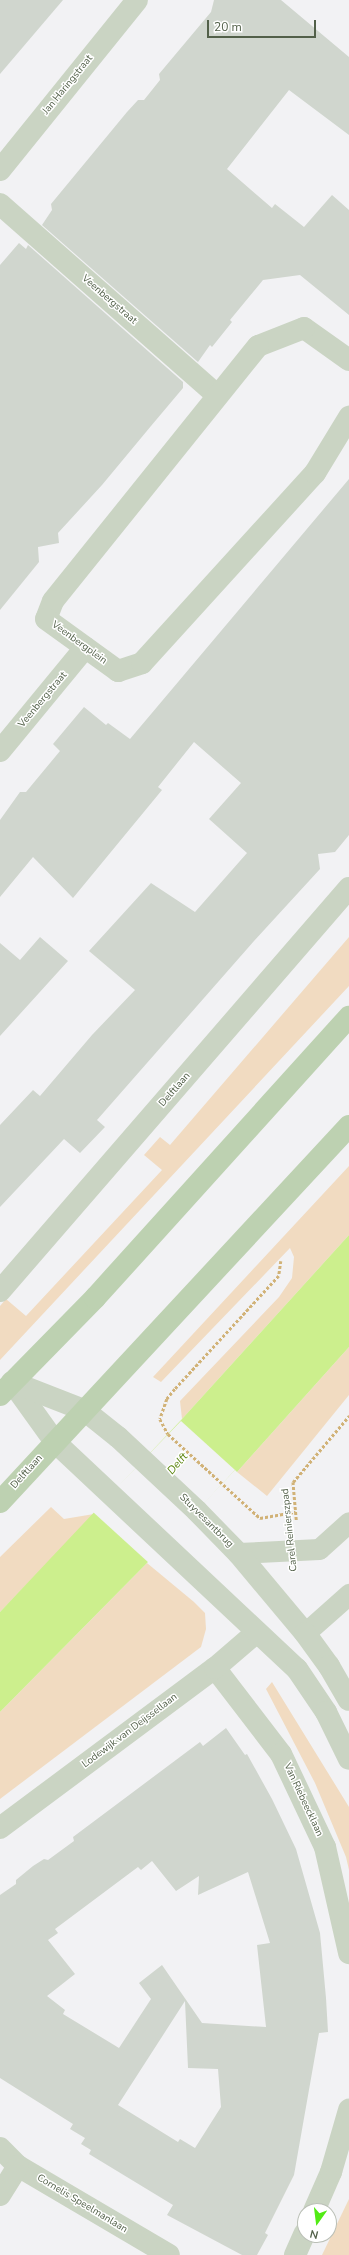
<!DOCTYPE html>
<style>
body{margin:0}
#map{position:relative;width:349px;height:2255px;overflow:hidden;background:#f2f2f4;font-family:"Nunito Sans",sans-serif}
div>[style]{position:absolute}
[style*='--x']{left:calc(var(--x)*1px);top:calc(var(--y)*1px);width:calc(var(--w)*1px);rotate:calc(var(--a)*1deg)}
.green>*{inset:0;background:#f1dbc1}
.water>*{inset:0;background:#ccef8d}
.pier>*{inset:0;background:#f2f2f4}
.building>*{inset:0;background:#d0d6ce}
.path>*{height:2.5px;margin-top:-1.25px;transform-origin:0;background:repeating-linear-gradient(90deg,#d1b277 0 3px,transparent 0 5px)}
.service>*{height:21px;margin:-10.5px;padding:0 10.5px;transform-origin:10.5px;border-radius:10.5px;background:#cad4c3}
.minor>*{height:22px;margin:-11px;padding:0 11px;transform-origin:11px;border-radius:11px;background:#cad4c3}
.tertiary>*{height:22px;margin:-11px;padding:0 11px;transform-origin:11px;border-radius:11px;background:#cad4c3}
.primary>*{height:22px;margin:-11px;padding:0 11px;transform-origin:11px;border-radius:11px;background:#bdd1b1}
span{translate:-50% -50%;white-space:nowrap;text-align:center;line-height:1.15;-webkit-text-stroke:3px #fff;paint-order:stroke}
.street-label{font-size:10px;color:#526049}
.water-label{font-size:11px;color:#58830b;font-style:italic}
.north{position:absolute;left:297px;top:2203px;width:40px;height:40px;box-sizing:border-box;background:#fff;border:1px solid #babfb6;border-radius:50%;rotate:194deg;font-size:11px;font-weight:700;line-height:16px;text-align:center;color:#526049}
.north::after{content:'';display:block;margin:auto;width:14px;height:18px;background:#52eb15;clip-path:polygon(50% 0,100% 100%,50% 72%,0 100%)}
.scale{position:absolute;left:207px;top:20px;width:109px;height:18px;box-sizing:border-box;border:2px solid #526049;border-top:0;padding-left:5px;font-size:12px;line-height:14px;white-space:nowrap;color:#526049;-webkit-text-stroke:3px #fff;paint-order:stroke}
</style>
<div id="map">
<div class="green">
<i style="clip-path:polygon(349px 937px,349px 986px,0 1360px,0 1306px,6px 1299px,26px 1316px,162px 1170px,144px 1155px,160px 1137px,170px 1145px)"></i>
<i style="clip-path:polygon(349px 1166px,349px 1235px,182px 1419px,180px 1401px,279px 1297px,292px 1278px,294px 1257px,290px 1248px,161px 1382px,153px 1377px)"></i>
<i style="clip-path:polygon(349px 1347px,349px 1395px,267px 1496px,237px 1472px)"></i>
<i style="clip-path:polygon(51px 1507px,64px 1519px,94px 1514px,0 1612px,0 1557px)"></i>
<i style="clip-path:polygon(147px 1563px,194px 1602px,205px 1613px,206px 1629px,201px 1647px,0 1799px,0 1712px)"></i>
<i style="clip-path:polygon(272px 1682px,349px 1807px,349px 1870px,346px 1857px,315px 1783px,266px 1689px)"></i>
<i style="clip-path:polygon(349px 2199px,349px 2255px,322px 2255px)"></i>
</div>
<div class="water">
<i style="clip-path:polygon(349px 1235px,349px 1347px,237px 1472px,235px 1470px,147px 1563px,0 1712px,0 1612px,182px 1419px)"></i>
</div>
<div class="pier">
<i style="clip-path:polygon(181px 1421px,235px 1470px,149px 1563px,93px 1512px)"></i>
</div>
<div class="building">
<i style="clip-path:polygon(0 0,63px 0,0 74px)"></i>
<i style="clip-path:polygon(214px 0,281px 0,349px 57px,349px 135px,289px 90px,227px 169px,272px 208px,275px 204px,304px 227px,332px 195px,349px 210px,349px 315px,300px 275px,263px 280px,230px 320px,232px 322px,212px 347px,210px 345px,198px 362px,42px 225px,52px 210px,51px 204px,127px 112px,138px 100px,144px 100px,160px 80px,159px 74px,211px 12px)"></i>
<i style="clip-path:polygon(19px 243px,26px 249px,28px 245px,183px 382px,183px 388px,151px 426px,102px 485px,58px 533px,59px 543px,38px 547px,39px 562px,0 610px,0 265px)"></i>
<i style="clip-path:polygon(349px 479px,349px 835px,335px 852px,318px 854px,320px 869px,254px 941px,97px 1120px,105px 1127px,80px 1153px,64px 1139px,0 1207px,0 1125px,33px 1090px,40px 1096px,92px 1035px,135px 990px,89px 951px,151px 883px,195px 912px,247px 853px,209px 819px,241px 783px,194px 742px,158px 787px,162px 790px,73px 898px,33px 857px,0 897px,0 820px,20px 792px,26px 792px,60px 751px,53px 744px,84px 707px,106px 725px,108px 723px,130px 739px)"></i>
<i style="clip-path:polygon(40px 937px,68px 961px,0 1036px,0 943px,20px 960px)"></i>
<i style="clip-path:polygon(evenodd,226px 1728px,245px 1755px,247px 1754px,272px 1799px,296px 1849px,320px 1933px,326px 1998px,328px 2032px,319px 2033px,294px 2175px,265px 2233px,268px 2235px,257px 2255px,242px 2255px,167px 2215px,173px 2205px,89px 2154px,91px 2150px,81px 2144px,85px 2138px,70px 2129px,73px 2124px,0 2078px,0 1895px,16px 1884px,16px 1880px,33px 1866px,44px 1859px,48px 1860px,74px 1841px,73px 1837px,200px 1742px,203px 1746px,226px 1728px,152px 1861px,176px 1891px,199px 1876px,198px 1895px,248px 1872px,270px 1943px,257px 1945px,266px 2027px,202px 2023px,162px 1965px,139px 1983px,151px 1999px,119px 2048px,63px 2014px,65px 2010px,47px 1996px,75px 1974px,48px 1940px,58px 1933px,55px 1929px,138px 1867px,141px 1870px,152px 1861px,226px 1728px,185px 2001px,188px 2068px,218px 2069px,221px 2107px,195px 2148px,180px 2139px,178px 2142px,118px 2105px,185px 2001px)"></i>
</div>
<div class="path">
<i style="--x:281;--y:1261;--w:15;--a:98"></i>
<i style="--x:279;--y:1276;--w:154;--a:132.6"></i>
<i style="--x:175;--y:1389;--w:13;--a:129"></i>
<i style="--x:167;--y:1399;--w:21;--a:109"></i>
<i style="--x:160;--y:1419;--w:17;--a:62"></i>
<i style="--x:168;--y:1434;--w:125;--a:42.4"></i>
<i style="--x:260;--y:1518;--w:36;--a:-10"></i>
<i style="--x:296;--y:1520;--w:38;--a:-95"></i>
<i style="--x:293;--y:1482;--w:87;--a:-49.7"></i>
</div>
<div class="service">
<i style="--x:238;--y:1553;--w:81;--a:-2.8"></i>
<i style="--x:319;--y:1549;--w:40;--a:-42"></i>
<i style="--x:305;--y:1633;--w:59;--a:-41.6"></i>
</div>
<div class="minor">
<i style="--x:0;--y:170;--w:218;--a:-51.1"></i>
<i style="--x:0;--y:204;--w:289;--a:41.4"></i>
<i style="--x:349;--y:360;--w:55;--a:-144.6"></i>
<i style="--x:304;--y:328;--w:49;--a:158.6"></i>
<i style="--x:258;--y:346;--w:327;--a:128.8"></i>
<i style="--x:53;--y:601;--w:19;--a:111"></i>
<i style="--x:46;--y:619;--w:89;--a:35.8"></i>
<i style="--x:118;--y:671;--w:25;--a:-18"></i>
<i style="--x:142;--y:663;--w:257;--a:-47.7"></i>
<i style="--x:315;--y:473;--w:66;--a:-58.7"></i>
<i style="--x:0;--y:751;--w:134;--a:-50.5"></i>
<i style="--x:0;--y:1291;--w:533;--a:-49.11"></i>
<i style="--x:215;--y:1668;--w:108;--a:52.5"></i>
<i style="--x:281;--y:1754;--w:103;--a:64.7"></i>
<i style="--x:325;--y:1847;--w:109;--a:77.2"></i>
<i style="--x:0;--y:1828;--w:268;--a:-36.7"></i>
<i style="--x:215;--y:1668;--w:55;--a:-40.6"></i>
<i style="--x:0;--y:2148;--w:25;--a:45"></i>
<i style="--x:18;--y:2166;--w:175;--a:30.5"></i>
<i style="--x:0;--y:2195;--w:34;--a:-58"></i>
<i style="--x:314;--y:2211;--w:43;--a:-66.4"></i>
<i style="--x:331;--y:2172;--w:65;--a:-73.8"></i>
<i style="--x:295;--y:2255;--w:24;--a:-66"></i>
</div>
<div class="tertiary">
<i style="--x:12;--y:1382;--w:74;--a:54.4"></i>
<i style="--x:55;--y:1442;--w:332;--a:43.2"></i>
<i style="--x:297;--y:1669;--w:52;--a:56"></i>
<i style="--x:326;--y:1712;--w:52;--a:63.9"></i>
<i style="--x:12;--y:1382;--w:77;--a:21.3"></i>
<i style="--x:84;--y:1410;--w:43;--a:38.5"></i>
<i style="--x:118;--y:1437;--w:108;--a:43.1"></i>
<i style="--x:197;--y:1511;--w:59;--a:45.7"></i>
<i style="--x:238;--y:1553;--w:104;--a:50.1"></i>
<i style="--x:305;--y:1633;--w:41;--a:54"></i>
<i style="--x:329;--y:1666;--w:39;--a:60"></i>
</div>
<div class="primary">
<i style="--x:0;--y:1395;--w:136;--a:-45.6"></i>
<i style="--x:95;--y:1298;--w:379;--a:-47.9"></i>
<i style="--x:0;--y:1502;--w:513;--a:-47.13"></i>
</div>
<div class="street-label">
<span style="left:68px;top:85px;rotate:-51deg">Jan Haringstraat</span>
<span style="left:109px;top:300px;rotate:41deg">Veenbergstraat</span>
<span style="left:79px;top:643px;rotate:36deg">Veenbergplein</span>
<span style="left:43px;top:700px;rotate:-50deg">Veenbergstraat</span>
<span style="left:175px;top:1090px;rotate:-49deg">Delftlaan</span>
<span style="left:27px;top:1472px;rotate:-48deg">Delftlaan</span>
<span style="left:206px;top:1521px;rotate:45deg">Stuyvesantbrug</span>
<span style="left:290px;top:1530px;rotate:-96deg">Carel Reinierszpad</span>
<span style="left:130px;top:1731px;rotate:-37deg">Lodewijk van Deijssellaan</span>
<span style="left:303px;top:1800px;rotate:65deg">Van Riebeecklaan</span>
<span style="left:82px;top:2204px;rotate:31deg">Cornelis Speelmanlaan</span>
</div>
<div class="water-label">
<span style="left:178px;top:1464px;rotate:-49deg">Delft</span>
</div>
<div class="north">N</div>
<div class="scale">20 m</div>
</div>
